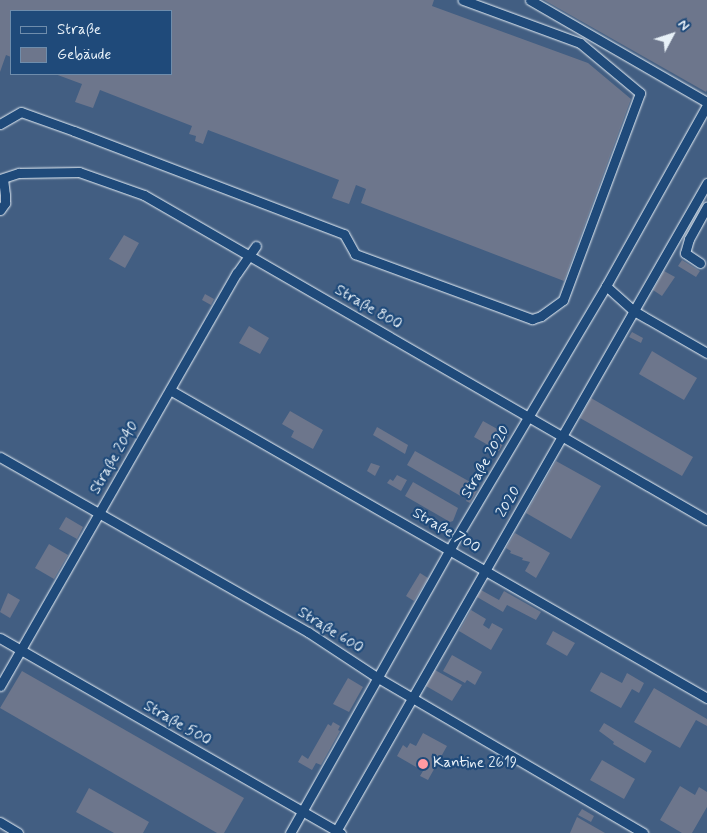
<!DOCTYPE html>
<meta charset="utf-8">
<style>
body{margin:0}
#map{position:relative;width:707px;height:833px;overflow:hidden;background:#2f537e;font-family:Mynerve,sans-serif}
div>[style]{position:absolute}
[style*='--x']{left:calc(var(--x)*1px);top:calc(var(--y)*1px);width:calc(var(--w)*1px);rotate:calc(var(--a)*1deg)}
.built>*{inset:0;background:#425e82}
.building>*{inset:0;background:#6d768c}
.roads{filter:drop-shadow(0 0 1px #e8f1f8) drop-shadow(0 0 1px #e8f1f8)}
.minor>*{height:9px;margin:-4.5px;padding:0 4.5px;transform-origin:4.5px;border-radius:4.5px;background:#1f4a7a}
.dots>*{width:14px;height:14px;translate:-50% -50%;box-sizing:border-box;border:2px solid #1f4a7a;border-radius:50%}
span{translate:-50% -50%;white-space:nowrap;text-align:center;line-height:1.15;-webkit-text-stroke:4.5px #1f4a7a;paint-order:stroke}
.street-label{font-size:15px;color:#e8f1f8}
.poi-label{font-size:15px;color:#e8f1f8}
.left{translate:0 -50%;text-align:left}
.legend{position:absolute;left:10px;top:10px;width:162px;height:65px;box-sizing:border-box;background:#1f4a7a;border:1px solid #6f8dac;margin:0;padding:6px 9px;list-style:none;font-size:15px;color:#e8f1f8}
.legend li{display:flex;align-items:center;gap:10px;height:25px}
.legend b{width:25px;border:1px solid #6f8dac}
.north{position:absolute;left:647px;top:10px;width:50px;height:50px;-webkit-text-stroke:4px #1f4a7a;paint-order:stroke;rotate:50deg;font-size:14px;font-weight:700;line-height:20px;text-align:center;color:#e8f1f8}
.north::after{content:'';display:block;margin:auto;width:18px;height:22px;background:#e8f1f8;clip-path:polygon(50% 0,100% 100%,50% 72%,0 100%)}
</style>
<div id="map">
<div class="built">
<i style="clip-path:polygon(evenodd,0 0,707px 0,707px 833px,0 833px,0 0,11px 11px,171px 11px,171px 74px,11px 74px,11px 11px)"></i>
</div>
<div class="building">
<i style="clip-path:polygon(0 0,434px 0,432px 6px,588px 63px,631px 99px,564px 281px,361px 203px,366px 189px,356px 185px,349px 204px,332px 198px,339px 180px,208px 130px,203px 144px,195px 141px,196px 136px,189px 134px,192px 126px,100px 90px,93px 108px,75px 102px,82px 84px,55px 74px,171px 74px,171px 11px,11px 11px,11px 57px,6px 55px,0 72px)"></i>
<i style="clip-path:polygon(544px 0,707px 0,707px 90px,706px 92px)"></i>
<i style="clip-path:polygon(124px 235px,139px 243px,125px 268px,109px 259px)"></i>
<i style="clip-path:polygon(682px 260px,700px 271px,696px 277px,678px 266px)"></i>
<i style="clip-path:polygon(664px 271px,675px 277px,662px 296px,653px 290px)"></i>
<i style="clip-path:polygon(205px 294px,214px 299px,211px 305px,202px 300px)"></i>
<i style="clip-path:polygon(249px 326px,269px 338px,260px 354px,239px 343px)"></i>
<i style="clip-path:polygon(632px 332px,643px 338px,641px 343px,629px 337px)"></i>
<i style="clip-path:polygon(652px 351px,697px 378px,684px 400px,639px 374px)"></i>
<i style="clip-path:polygon(591px 398px,693px 457px,682px 476px,580px 418px)"></i>
<i style="clip-path:polygon(290px 411px,323px 430px,313px 449px,291px 437px,294px 431px,282px 424px)"></i>
<i style="clip-path:polygon(483px 421px,508px 435px,499px 451px,495px 449px,493px 452px,486px 448px,488px 445px,474px 437px)"></i>
<i style="clip-path:polygon(377px 427px,408px 445px,405px 454px,373px 435px)"></i>
<i style="clip-path:polygon(415px 451px,472px 483px,464px 498px,407px 465px)"></i>
<i style="clip-path:polygon(556px 461px,601px 486px,571px 539px,526px 513px)"></i>
<i style="clip-path:polygon(371px 463px,380px 466px,375px 476px,367px 471px)"></i>
<i style="clip-path:polygon(397px 475px,407px 480px,401px 491px,387px 483px,390px 479px,393px 481px)"></i>
<i style="clip-path:polygon(413px 482px,458px 508px,453px 521px,450px 522px,405px 496px)"></i>
<i style="clip-path:polygon(473px 489px,477px 491px,470px 503px,466px 501px)"></i>
<i style="clip-path:polygon(66px 517px,83px 527px,77px 539px,59px 529px)"></i>
<i style="clip-path:polygon(515px 533px,550px 553px,536px 578px,525px 571px,530px 562px,522px 560px,523px 558px,510px 553px,511px 551px,506px 548px)"></i>
<i style="clip-path:polygon(49px 544px,68px 555px,54px 579px,35px 568px)"></i>
<i style="clip-path:polygon(420px 573px,428px 578px,414px 601px,406px 596px)"></i>
<i style="clip-path:polygon(481px 590px,499px 600px,504px 591px,541px 612px,536px 620px,507px 605px,503px 612px,477px 597px)"></i>
<i style="clip-path:polygon(8px 593px,20px 600px,10px 618px,0 612px)"></i>
<i style="clip-path:polygon(471px 610px,486px 619px,483px 625px,489px 629px,492px 623px,503px 629px,491px 650px,459px 631px)"></i>
<i style="clip-path:polygon(553px 631px,575px 643px,567px 656px,546px 644px)"></i>
<i style="clip-path:polygon(452px 655px,482px 672px,475px 685px,467px 680px,465px 683px,443px 671px)"></i>
<i style="clip-path:polygon(435px 670px,462px 685px,452px 701px,426px 686px)"></i>
<i style="clip-path:polygon(22px 671px,244px 798px,224px 833px,217px 833px,0 708px)"></i>
<i style="clip-path:polygon(601px 672px,622px 683px,627px 673px,644px 683px,639px 693px,632px 689px,621px 708px,590px 691px)"></i>
<i style="clip-path:polygon(348px 678px,363px 687px,349px 712px,333px 704px)"></i>
<i style="clip-path:polygon(654px 688px,707px 719px,707px 726px,696px 720px,680px 748px,634px 722px)"></i>
<i style="clip-path:polygon(333px 722px,340px 726px,338px 730px,340px 731px,321px 765px,316px 763px,312px 770px,298px 762px,302px 755px,308px 759px,328px 724px,331px 726px)"></i>
<i style="clip-path:polygon(604px 723px,652px 751px,645px 763px,613px 744px,614px 742px,599px 731px)"></i>
<i style="clip-path:polygon(423px 733px,447px 746px,428px 780px,420px 776px,423px 771px,397px 756px,403px 745px,407px 748px,410px 743px,416px 746px)"></i>
<i style="clip-path:polygon(602px 760px,635px 779px,624px 799px,590px 780px)"></i>
<i style="clip-path:polygon(680px 786px,695px 795px,699px 787px,707px 792px,707px 807px,692px 833px,682px 833px,660px 820px)"></i>
<i style="clip-path:polygon(89px 788px,149px 822px,143px 833px,114px 833px,76px 812px)"></i>
<i style="clip-path:polygon(582px 809px,594px 816px,591px 822px,578px 815px)"></i>
<i style="clip-path:polygon(577px 817px,605px 833px,570px 833px)"></i>
</div>
<div class="roads">
<div class="minor">
<i style="--x:530;--y:0;--w:204;--a:30"></i>
<i style="--x:0;--y:124;--w:24;--a:-30"></i>
<i style="--x:21;--y:112;--w:56;--a:19.7"></i>
<i style="--x:74;--y:131;--w:289;--a:20.9"></i>
<i style="--x:344;--y:234;--w:23;--a:61"></i>
<i style="--x:355;--y:254;--w:189;--a:20.2"></i>
<i style="--x:532;--y:319;--w:9;--a:-18"></i>
<i style="--x:541;--y:316;--w:27;--a:-36"></i>
<i style="--x:563;--y:300;--w:221;--a:-69.6"></i>
<i style="--x:640;--y:93;--w:78;--a:-140.2"></i>
<i style="--x:580;--y:43;--w:125;--a:-159.8"></i>
<i style="--x:0;--y:179;--w:20;--a:-18"></i>
<i style="--x:19;--y:173;--w:60;--a:-1"></i>
<i style="--x:79;--y:172;--w:69;--a:19.5"></i>
<i style="--x:144;--y:195;--w:650;--a:30"></i>
<i style="--x:0;--y:210;--w:9;--a:-54"></i>
<i style="--x:5;--y:203;--w:8;--a:-90"></i>
<i style="--x:5;--y:195;--w:16;--a:-97"></i>
<i style="--x:700;--y:263;--w:18;--a:-146"></i>
<i style="--x:685;--y:253;--w:15;--a:-74"></i>
<i style="--x:689;--y:239;--w:37;--a:-61"></i>
<i style="--x:606;--y:286;--w:38;--a:42"></i>
<i style="--x:634;--y:311;--w:84;--a:29.9"></i>
<i style="--x:170;--y:390;--w:619;--a:29.84"></i>
<i style="--x:0;--y:457;--w:354;--a:29.6"></i>
<i style="--x:308;--y:632;--w:84;--a:33.3"></i>
<i style="--x:378;--y:678;--w:307;--a:30.3"></i>
<i style="--x:0;--y:638;--w:393;--a:29.8"></i>
<i style="--x:0;--y:686;--w:476;--a:-60.2"></i>
<i style="--x:237;--y:273;--w:33;--a:-55"></i>
<i style="--x:0;--y:822;--w:21;--a:31"></i>
<i style="--x:290;--y:833;--w:340;--a:-60.6"></i>
<i style="--x:457;--y:537;--w:292;--a:-59.3"></i>
<i style="--x:606;--y:286;--w:207;--a:-60.8"></i>
<i style="--x:335;--y:833;--w:749;--a:-60.22"></i>
</div>
</div>
<div class="dots">
<i style="left:423px;top:764px;background:#ff9aa2"></i>
</div>
<div class="street-label">
<span style="left:368px;top:308px;rotate:30deg">Straße 800</span>
<span style="left:115px;top:458px;rotate:-60deg">Straße 2040</span>
<span style="left:486px;top:462px;rotate:-60deg">Straße 2020</span>
<span style="left:509px;top:502px;rotate:-60deg">2020</span>
<span style="left:446px;top:531px;rotate:30deg">Straße 700</span>
<span style="left:330px;top:631px;rotate:32deg">Straße 600</span>
<span style="left:177px;top:724px;rotate:30deg">Straße 500</span>
</div>
<div class="poi-label">
<span class="left" style="left:433px;top:764px">Kantine 2619</span>
</div>
<ul class="legend">
<li><b style="height:6px;background:#1f4a7a"></b>Straße</li>
<li><b style="height:14px;background:#6d768c"></b>Gebäude</li>
</ul>
<div class="north">N</div>
</div>
